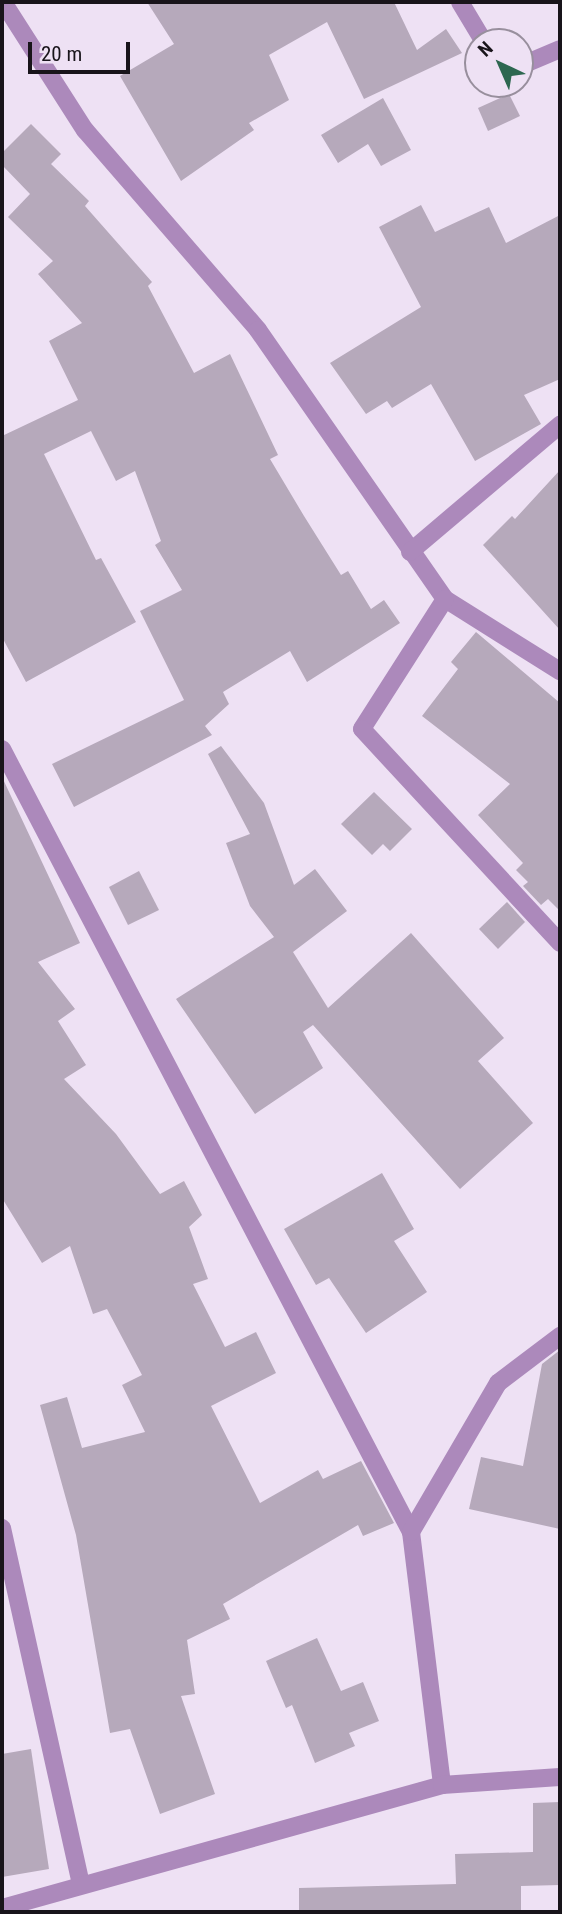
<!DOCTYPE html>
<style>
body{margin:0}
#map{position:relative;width:562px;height:1914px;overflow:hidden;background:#eee1f4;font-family:"Roboto Condensed",sans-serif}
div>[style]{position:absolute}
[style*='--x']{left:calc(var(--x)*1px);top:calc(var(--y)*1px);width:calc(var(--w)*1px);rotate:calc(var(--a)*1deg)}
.building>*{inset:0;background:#b6a9bb}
.street>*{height:18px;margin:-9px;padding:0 9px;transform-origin:9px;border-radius:9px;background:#ac89bb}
span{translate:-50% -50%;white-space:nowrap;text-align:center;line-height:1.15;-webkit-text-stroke:5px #eee1f4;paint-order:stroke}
.frame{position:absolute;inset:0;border:4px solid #18141a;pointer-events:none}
.north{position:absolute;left:464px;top:28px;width:70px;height:70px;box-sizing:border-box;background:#eee1f4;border:2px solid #988f9d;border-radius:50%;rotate:316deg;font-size:19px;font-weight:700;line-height:28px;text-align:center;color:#18141a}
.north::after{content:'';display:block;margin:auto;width:24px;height:32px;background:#2d6750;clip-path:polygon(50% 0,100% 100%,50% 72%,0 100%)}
.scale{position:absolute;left:28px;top:42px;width:102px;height:32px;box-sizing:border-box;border:4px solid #18141a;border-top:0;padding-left:9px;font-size:21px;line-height:24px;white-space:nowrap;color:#18141a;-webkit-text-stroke:5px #eee1f4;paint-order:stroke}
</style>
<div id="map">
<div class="building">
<i style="clip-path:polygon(147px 2px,394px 2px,417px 50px,446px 29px,462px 53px,364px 99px,327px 22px,269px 55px,289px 100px,249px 123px,254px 130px,181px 181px,120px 76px,174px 44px)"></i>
<i style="clip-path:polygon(509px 94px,520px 116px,488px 131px,478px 108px)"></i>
<i style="clip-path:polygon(383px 98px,411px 150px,381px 166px,368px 144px,338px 163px,321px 135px)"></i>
<i style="clip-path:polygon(31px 124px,61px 154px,51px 164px,89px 201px,85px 206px,152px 282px,148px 286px,194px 373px,230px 354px,278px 455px,270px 459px,304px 516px,341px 575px,348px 571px,371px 609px,384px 600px,400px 623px,307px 682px,290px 651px,223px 692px,229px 704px,205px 726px,212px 735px,74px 807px,52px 764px,184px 700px,140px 611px,182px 590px,155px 545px,161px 541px,135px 471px,116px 481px,91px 431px,44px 454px,96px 560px,101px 558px,136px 622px,26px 682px,2px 637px,2px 436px,78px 400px,49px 341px,82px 323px,38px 274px,53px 261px,8px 217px,30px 194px,2px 165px,2px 153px)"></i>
<i style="clip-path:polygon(421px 205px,435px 232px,489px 207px,506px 243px,560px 215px,560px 379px,524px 395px,541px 424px,475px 461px,431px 384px,392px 408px,387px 401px,366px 414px,330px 363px,421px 307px,379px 227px)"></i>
<i style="clip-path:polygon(560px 470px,560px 630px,483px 545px,512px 516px,515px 519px)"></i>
<i style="clip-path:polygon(476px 632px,560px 703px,560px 911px,548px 899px,541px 905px,523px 886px,528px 882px,516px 870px,523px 863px,478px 815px,510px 784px,422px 716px,458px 669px,451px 662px)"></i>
<i style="clip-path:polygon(221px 746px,264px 803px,294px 885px,315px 869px,347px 911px,293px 952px,328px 1008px,411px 933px,504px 1038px,478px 1061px,533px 1123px,460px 1189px,313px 1025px,303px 1032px,323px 1068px,255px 1114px,176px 999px,274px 937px,250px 906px,226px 843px,250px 834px,208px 754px)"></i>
<i style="clip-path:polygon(2px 777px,80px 943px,38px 962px,75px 1009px,58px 1021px,86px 1065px,64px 1079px,116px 1134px,160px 1194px,184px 1181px,202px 1215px,189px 1227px,208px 1279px,193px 1284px,225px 1347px,256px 1332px,276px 1373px,211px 1406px,260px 1503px,318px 1470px,323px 1479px,361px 1461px,394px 1523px,363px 1536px,358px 1525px,223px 1604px,230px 1619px,187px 1640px,195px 1694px,181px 1696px,215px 1794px,160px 1814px,130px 1729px,110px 1733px,76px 1535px,40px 1405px,67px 1397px,82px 1448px,145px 1432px,122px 1385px,142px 1375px,107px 1309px,93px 1314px,70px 1246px,42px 1263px,2px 1198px)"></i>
<i style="clip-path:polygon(374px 792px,412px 829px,390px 851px,383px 844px,372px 855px,341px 824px)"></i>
<i style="clip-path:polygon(139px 871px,159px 910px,128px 925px,109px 887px)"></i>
<i style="clip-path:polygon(507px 902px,525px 922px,498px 949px,479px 929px)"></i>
<i style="clip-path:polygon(382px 1173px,414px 1229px,394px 1241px,427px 1292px,366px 1333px,329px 1278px,316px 1285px,284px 1229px)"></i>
<i style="clip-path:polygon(560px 1350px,560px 1529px,469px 1509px,481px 1457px,523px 1466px,542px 1364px)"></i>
<i style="clip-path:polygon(317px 1638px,341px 1691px,363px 1682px,379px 1721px,349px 1733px,355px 1746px,315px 1763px,292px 1705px,286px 1708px,266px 1661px)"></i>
<i style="clip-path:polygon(31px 1749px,49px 1869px,2px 1877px,2px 1754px)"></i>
<i style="clip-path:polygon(560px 1802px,560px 1885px,521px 1886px,521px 1912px,299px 1912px,299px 1888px,456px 1884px,455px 1854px,533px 1852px,533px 1803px)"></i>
</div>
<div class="street">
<i style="--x:3;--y:2;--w:152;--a:57.4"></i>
<i style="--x:85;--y:130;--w:264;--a:49.1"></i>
<i style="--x:258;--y:330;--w:328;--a:55.2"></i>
<i style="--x:445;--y:599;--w:136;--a:32.1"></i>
<i style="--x:460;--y:2;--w:47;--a:59"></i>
<i style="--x:520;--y:66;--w:43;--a:-23"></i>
<i style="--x:410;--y:552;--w:197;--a:-40.3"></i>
<i style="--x:445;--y:599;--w:154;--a:122.6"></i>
<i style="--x:362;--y:729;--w:292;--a:47.2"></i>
<i style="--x:2;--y:749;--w:883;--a:62.42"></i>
<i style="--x:411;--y:1532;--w:255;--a:83"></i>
<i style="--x:2;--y:1528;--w:365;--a:77.5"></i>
<i style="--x:411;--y:1532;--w:173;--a:-59.7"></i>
<i style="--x:498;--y:1383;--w:78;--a:-37.2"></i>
<i style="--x:2;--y:1908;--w:457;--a:-15.6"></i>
<i style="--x:442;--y:1785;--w:118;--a:-3.9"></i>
</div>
<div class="frame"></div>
<div class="north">N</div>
<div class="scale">20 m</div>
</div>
